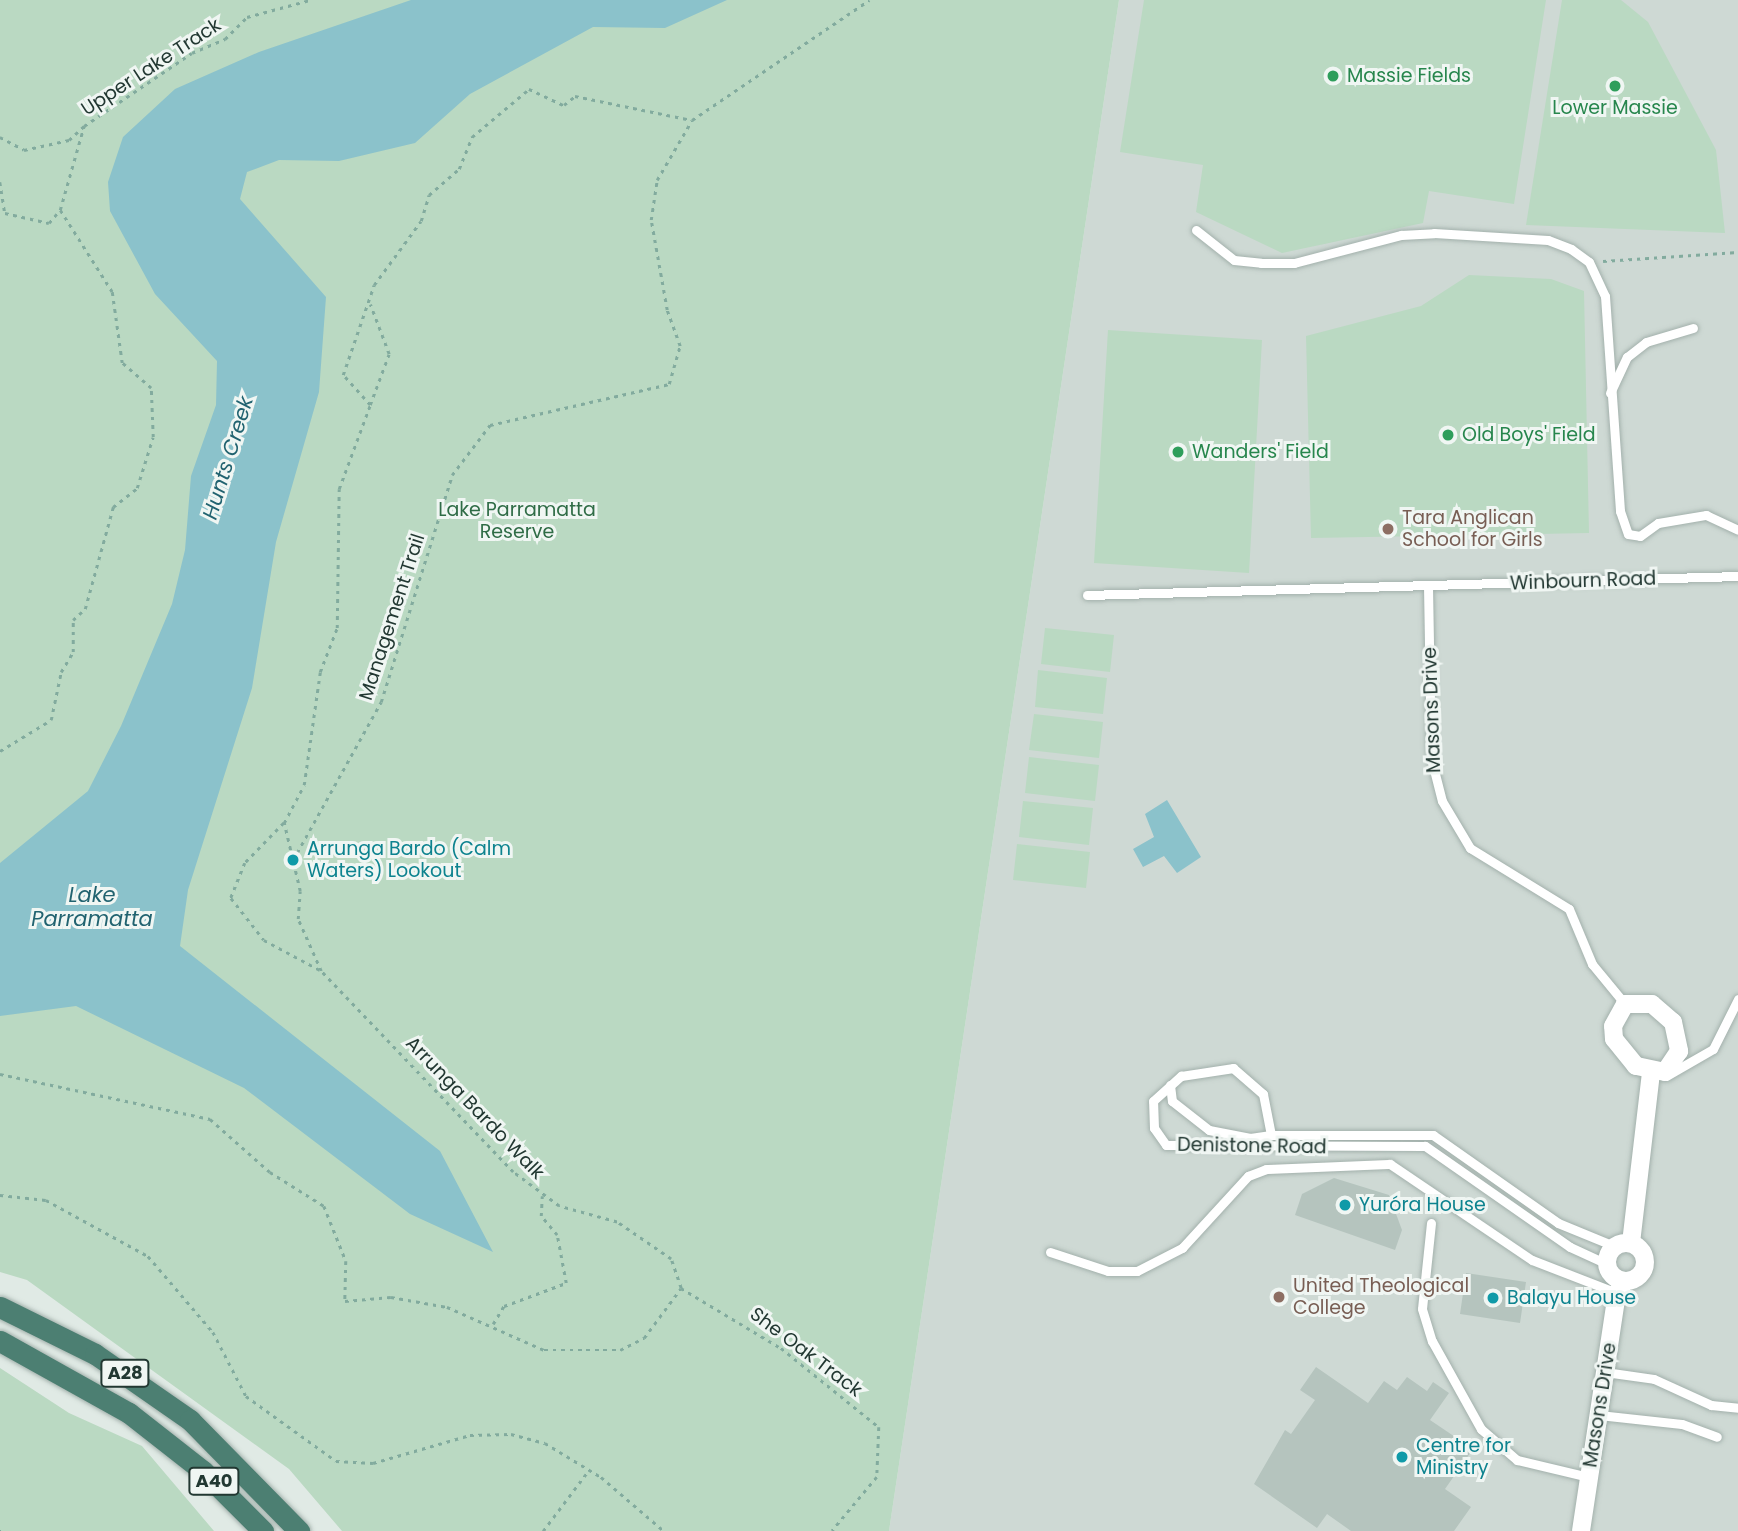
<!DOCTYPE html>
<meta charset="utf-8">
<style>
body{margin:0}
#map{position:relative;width:1738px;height:1531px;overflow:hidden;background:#e0eae5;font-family:Poppins,sans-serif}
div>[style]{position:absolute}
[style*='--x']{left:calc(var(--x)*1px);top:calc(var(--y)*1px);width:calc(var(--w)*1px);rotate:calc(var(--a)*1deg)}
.built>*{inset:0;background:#ced9d4}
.green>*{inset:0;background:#bad9c2}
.water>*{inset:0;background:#8bc2cb}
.building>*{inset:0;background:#b5c4be}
.path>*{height:2.5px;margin-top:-1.25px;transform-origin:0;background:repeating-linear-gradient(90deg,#82ab9e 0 3.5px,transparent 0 8.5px)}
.roads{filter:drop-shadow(0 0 2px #a3b1ac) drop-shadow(0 0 2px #a3b1ac)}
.service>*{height:9px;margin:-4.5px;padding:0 4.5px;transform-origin:4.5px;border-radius:4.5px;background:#fff}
.minor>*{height:18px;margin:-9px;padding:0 9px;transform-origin:9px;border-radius:9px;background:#fff}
.minor>.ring{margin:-9px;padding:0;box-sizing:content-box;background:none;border:18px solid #fff;border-radius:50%}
.trunk>*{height:21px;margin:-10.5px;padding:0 10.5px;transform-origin:10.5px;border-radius:10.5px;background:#4c7f72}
.dots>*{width:19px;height:19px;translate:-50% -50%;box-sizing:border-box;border:4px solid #f0f6f3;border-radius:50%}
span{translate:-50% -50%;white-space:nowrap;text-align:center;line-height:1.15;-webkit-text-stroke:6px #f0f6f3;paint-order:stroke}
.shield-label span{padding:2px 5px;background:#f0f6f3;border:2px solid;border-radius:5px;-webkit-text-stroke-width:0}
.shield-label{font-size:18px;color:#223832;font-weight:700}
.street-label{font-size:19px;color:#223832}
.leisure-label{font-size:19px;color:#27864d}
.left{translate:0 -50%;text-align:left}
.park-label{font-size:19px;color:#2f6c46}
.education-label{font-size:19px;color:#785e54}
.culture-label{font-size:19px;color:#0d838f}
.water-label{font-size:21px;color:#216370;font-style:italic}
</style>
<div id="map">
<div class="built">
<i style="clip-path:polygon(1119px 0,1738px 0,1738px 1531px,889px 1531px)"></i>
</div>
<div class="green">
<i style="clip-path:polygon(0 0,1119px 0,889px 1531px,342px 1531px,289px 1469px,27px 1280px,0 1272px)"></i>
<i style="clip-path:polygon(1144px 0,1546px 0,1514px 204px,1429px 191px,1423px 223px,1282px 253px,1196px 212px,1203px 165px,1120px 152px)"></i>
<i style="clip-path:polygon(1562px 0,1621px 0,1648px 22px,1716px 150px,1725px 233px,1526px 225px)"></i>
<i style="clip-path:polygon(1469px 275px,1551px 279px,1584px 291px,1589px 533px,1311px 538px,1306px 336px,1421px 306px)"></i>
<i style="clip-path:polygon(1108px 330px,1262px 340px,1249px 573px,1094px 563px)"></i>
<i style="clip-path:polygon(1045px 628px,1114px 635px,1110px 672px,1041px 664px)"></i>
<i style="clip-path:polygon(1038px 670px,1107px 678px,1103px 714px,1035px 707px)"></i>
<i style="clip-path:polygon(1034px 714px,1103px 722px,1099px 758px,1029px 750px)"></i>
<i style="clip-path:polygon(1029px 757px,1099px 765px,1095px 801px,1025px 793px)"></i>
<i style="clip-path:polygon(1023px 801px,1093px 808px,1089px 845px,1019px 837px)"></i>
<i style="clip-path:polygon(1017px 844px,1090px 852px,1086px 888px,1013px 880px)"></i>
<i style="clip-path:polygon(0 1368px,69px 1413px,142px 1446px,214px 1531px,0 1531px)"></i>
</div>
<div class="water">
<i style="clip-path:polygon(411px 0,727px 0,665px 28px,593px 27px,470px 94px,415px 143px,339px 161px,279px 160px,247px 172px,240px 199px,326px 297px,319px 392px,276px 542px,252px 688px,188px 890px,180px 946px,440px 1151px,493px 1252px,410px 1214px,244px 1088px,76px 1006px,0 1016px,0 863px,88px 791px,121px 726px,172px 604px,185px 550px,191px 476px,216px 405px,217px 361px,155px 294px,110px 211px,108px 182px,123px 137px,175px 89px,259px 52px)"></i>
<i style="clip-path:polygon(1167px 800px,1201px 857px,1177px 873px,1164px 856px,1143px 867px,1133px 849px,1154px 837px,1145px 814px)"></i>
</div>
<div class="building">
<i style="clip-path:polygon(1334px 1178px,1389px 1195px,1402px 1230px,1395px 1250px,1295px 1215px,1302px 1194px)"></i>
<i style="clip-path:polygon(1466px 1273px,1526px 1282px,1520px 1323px,1460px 1314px)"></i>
<i style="clip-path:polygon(1316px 1367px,1368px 1403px,1384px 1381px,1397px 1390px,1407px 1377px,1427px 1391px,1433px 1382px,1449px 1393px,1430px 1420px,1473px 1449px,1445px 1489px,1471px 1507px,1454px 1531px,1351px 1531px,1327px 1514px,1317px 1528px,1254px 1484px,1285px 1430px,1291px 1434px,1315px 1400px,1300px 1390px)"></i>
</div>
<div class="path">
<i style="--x:0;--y:137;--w:27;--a:28"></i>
<i style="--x:24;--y:150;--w:46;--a:-12.5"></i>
<i style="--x:69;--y:140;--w:21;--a:-43"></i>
<i style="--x:0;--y:182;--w:31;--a:81"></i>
<i style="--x:5;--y:213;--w:45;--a:12.8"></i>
<i style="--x:49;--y:223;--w:17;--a:-50"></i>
<i style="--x:1603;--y:261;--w:135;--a:-3.8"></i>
<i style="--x:370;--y:405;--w:54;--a:-69.6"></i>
<i style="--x:389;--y:354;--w:53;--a:-110.8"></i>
<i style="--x:0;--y:751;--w:60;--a:-31.3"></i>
<i style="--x:51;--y:720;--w:49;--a:-78.2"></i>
<i style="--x:61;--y:672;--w:23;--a:-59"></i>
<i style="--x:73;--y:652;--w:32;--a:-90"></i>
<i style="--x:73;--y:620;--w:16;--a:-43"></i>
<i style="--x:85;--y:609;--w:106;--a:-74.6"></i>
<i style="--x:113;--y:507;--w:31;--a:-38"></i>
<i style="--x:137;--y:488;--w:53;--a:-72.6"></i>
<i style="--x:153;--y:437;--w:49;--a:-92.3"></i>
<i style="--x:151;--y:388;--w:38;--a:-139"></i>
<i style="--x:122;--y:363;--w:72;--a:-98"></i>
<i style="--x:112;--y:292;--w:97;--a:-122.4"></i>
<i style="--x:60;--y:210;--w:87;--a:-74.1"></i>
<i style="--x:84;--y:126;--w:130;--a:-34.1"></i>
<i style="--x:192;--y:53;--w:36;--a:-23"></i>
<i style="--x:225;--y:39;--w:31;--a:-45"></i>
<i style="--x:247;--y:17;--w:65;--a:-15.1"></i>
<i style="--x:284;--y:823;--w:56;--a:134.3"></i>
<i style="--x:245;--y:863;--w:38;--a:112"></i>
<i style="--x:231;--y:898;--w:53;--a:51.8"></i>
<i style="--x:264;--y:940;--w:64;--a:28.2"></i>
<i style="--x:293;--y:860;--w:181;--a:-60.9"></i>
<i style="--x:381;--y:702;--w:238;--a:-72.6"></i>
<i style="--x:452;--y:475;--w:63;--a:-52.8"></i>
<i style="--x:490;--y:425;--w:184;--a:-12.9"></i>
<i style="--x:669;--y:384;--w:40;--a:-74"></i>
<i style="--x:680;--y:346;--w:38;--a:-110"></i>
<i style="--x:667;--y:310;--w:91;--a:-100.1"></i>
<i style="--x:651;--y:220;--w:40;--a:-81.5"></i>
<i style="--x:657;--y:180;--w:69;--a:-59.7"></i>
<i style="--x:692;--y:120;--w:214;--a:-34.1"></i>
<i style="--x:0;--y:1074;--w:215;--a:12.1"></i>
<i style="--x:210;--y:1119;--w:80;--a:41.5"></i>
<i style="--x:270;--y:1172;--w:64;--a:32.2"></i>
<i style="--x:324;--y:1206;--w:59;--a:68.2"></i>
<i style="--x:346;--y:1261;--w:40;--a:91.4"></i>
<i style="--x:345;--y:1301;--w:46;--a:-5"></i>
<i style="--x:391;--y:1297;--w:57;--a:10.1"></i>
<i style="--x:447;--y:1307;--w:106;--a:23.9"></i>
<i style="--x:544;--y:1350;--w:76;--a:0"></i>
<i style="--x:620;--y:1350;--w:27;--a:-27"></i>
<i style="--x:644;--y:1338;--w:62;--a:-53.5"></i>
<i style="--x:0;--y:1195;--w:46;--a:6.2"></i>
<i style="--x:46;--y:1200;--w:116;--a:28.8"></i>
<i style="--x:148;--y:1256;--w:100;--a:49.5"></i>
<i style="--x:213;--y:1332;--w:72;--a:62.7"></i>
<i style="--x:246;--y:1396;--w:111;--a:35.8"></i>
<i style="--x:336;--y:1461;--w:37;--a:3"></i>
<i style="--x:373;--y:1463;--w:101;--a:-16.1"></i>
<i style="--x:470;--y:1435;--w:41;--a:-1.4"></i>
<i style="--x:511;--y:1434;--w:35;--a:15"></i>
<i style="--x:545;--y:1443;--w:66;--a:31.3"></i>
<i style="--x:601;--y:1477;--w:83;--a:40.6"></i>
<i style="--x:681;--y:1288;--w:31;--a:-109"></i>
<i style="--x:671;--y:1259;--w:65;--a:-145.6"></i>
<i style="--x:617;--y:1222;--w:60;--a:-164.6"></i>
<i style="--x:559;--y:1206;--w:57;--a:-143.5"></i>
<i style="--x:513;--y:1172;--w:278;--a:-133.7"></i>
<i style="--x:321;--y:971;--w:57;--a:-113.9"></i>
<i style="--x:298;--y:919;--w:28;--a:-86"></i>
<i style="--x:300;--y:891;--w:70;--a:-103.2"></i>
<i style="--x:284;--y:823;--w:43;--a:-62.2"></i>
<i style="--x:304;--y:785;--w:114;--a:-81.9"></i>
<i style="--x:320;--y:672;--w:47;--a:-68.9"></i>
<i style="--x:337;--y:628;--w:139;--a:-89.2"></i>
<i style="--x:339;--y:489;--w:90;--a:-69.7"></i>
<i style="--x:370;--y:405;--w:40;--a:-132"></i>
<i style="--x:343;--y:375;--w:95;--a:-71"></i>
<i style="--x:374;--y:285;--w:79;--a:-53.7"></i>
<i style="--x:421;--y:221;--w:27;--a:-73"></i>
<i style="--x:429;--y:195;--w:40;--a:-41"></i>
<i style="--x:459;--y:169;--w:35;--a:-68"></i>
<i style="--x:472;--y:137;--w:75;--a:-40.1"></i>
<i style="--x:529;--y:89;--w:38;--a:25"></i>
<i style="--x:564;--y:105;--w:14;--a:-39"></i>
<i style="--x:575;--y:96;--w:119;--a:11.6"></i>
<i style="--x:681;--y:1288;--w:117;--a:31"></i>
<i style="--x:781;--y:1348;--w:126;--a:38.9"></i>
<i style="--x:879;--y:1427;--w:50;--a:92.3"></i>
<i style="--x:877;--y:1477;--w:70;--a:129.8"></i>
<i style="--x:493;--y:1324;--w:21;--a:-59"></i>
<i style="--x:504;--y:1306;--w:66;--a:-20.4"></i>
<i style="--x:566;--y:1283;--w:49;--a:-100.6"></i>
<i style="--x:557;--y:1235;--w:25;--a:-130"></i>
<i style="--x:541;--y:1216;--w:20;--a:-87"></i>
<i style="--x:0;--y:1531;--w:1;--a:0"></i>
<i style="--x:543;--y:1531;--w:76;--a:-53"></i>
</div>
<div class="roads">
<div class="service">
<i style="--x:1196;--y:230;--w:48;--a:38.3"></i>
<i style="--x:1234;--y:260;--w:27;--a:6"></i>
<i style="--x:1261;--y:263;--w:33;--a:0"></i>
<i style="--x:1294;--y:263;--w:111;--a:-14.7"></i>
<i style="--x:1401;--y:235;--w:33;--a:-3"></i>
<i style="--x:1434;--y:233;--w:114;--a:3.5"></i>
<i style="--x:1548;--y:240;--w:25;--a:21"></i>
<i style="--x:1571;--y:249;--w:22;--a:36"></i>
<i style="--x:1589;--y:262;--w:38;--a:65"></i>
<i style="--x:1605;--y:296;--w:216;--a:86"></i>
<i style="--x:1620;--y:511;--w:24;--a:71"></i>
<i style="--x:1628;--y:534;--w:12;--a:9"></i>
<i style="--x:1640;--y:536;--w:22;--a:-36"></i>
<i style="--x:1658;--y:523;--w:49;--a:-9.5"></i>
<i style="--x:1706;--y:515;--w:35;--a:25"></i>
<i style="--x:1610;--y:393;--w:40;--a:-65"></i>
<i style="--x:1627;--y:357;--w:24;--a:-38"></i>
<i style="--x:1646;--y:342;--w:49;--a:-16.6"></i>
<i style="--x:1428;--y:586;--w:172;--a:89"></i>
<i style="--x:1431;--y:758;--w:44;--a:75.7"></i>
<i style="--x:1442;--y:801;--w:55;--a:59.2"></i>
<i style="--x:1470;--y:848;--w:116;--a:31.6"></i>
<i style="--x:1569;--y:909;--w:60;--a:67.3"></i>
<i style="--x:1592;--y:964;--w:52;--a:50.5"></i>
<i style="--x:1087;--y:595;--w:651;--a:-1.67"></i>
<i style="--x:1666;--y:1076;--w:54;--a:-29.9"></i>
<i style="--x:1713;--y:1049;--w:56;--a:-63.4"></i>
<i style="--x:1170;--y:1085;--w:16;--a:83"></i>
<i style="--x:1172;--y:1101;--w:47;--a:38.1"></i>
<i style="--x:1209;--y:1130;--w:42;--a:11"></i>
<i style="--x:1250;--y:1138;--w:21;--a:-8"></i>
<i style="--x:1431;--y:1223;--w:86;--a:96"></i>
<i style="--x:1422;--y:1309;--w:34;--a:73"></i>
<i style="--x:1432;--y:1341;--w:101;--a:60.9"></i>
<i style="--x:1481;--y:1429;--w:48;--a:40.7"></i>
<i style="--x:1517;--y:1460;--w:74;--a:13.3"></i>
<i style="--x:1050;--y:1252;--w:61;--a:18.1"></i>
<i style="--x:1108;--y:1271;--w:29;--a:0"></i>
<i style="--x:1137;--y:1271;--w:51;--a:-27.1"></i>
<i style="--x:1182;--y:1248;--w:98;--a:-47.5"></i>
<i style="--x:1248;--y:1176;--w:19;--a:-21"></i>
<i style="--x:1266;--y:1169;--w:124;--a:-2.3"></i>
<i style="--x:1390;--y:1164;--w:171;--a:34.1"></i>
<i style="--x:1532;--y:1260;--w:91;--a:21.2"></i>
<i style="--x:1607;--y:1264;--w:41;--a:-155.3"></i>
<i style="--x:1570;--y:1247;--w:177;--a:-145.1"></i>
<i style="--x:1425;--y:1146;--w:259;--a:-179.8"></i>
<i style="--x:1166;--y:1145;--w:21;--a:-125"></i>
<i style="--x:1154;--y:1128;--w:27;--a:-92"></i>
<i style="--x:1153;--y:1101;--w:38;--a:-42"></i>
<i style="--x:1181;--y:1076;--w:53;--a:-8.7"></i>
<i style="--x:1233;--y:1068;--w:40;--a:41"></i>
<i style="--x:1263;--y:1094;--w:42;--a:79"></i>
<i style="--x:1271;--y:1135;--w:162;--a:0"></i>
<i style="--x:1433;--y:1135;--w:153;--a:35.1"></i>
<i style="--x:1558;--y:1223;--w:61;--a:22.3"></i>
<i style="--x:1605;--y:1372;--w:49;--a:8.1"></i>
<i style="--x:1654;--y:1379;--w:63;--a:24.5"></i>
<i style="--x:1711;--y:1405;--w:27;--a:6"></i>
<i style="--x:1599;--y:1415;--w:83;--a:6.2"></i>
<i style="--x:1682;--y:1424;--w:37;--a:20"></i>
</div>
<div class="minor">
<i style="--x:1625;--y:1004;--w:27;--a:0"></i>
<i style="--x:1652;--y:1004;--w:28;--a:41"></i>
<i style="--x:1673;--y:1022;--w:30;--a:78"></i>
<i style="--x:1679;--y:1051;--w:25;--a:124"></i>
<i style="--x:1665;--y:1072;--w:30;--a:-168"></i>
<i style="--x:1636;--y:1066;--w:35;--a:-129"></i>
<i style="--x:1614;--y:1039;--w:13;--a:-94"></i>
<i style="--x:1613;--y:1026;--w:25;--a:-61"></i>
<i style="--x:1631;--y:1243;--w:171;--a:-83.3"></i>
<i class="ring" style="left:1607px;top:1243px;width:20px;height:20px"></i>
<i style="--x:1581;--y:1531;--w:241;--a:-81.4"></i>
<i style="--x:1617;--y:1293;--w:14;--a:-56"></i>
</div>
<div class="trunk">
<i style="--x:0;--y:1307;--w:106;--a:26.3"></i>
<i style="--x:95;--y:1354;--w:116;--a:34.8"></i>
<i style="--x:190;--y:1420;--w:156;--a:45.5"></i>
<i style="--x:0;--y:1341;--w:148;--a:29.2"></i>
<i style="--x:129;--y:1413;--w:94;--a:38.1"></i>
<i style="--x:203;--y:1471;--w:85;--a:45"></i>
</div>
</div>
<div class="dots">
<i style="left:1333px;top:76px;background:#2e9e5b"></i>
<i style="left:1615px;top:86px;background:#2e9e5b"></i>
<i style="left:1448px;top:435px;background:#2e9e5b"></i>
<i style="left:1178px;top:452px;background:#2e9e5b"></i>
<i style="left:1388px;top:529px;background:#8d6e63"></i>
<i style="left:293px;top:860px;background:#0f9aa8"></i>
<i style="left:1345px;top:1205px;background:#0f9aa8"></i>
<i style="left:1279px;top:1297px;background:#8d6e63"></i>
<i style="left:1493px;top:1298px;background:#0f9aa8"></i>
<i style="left:1402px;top:1457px;background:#0f9aa8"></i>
</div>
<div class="shield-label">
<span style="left:125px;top:1373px">A28</span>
<span style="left:214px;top:1481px">A40</span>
</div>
<div class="street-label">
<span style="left:151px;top:67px;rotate:-33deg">Upper Lake Track</span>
<span style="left:1583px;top:581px;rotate:-2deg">Winbourn Road</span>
<span style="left:392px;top:617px;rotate:-72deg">Management Trail</span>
<span style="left:1432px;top:710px;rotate:-92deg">Masons Drive</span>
<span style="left:475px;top:1108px;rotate:46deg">Arrunga Bardo Walk</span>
<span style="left:1252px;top:1146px;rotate:1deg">Denistone Road</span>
<span style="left:806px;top:1352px;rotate:37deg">She Oak Track</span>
<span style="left:1600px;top:1405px;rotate:-81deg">Masons Drive</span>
</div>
<div class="leisure-label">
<span class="left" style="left:1347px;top:76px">Massie Fields</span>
<span style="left:1615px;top:108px">Lower Massie</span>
<span class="left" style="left:1462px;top:435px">Old Boys' Field</span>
<span class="left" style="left:1192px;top:452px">Wanders' Field</span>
</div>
<div class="park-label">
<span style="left:517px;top:521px">Lake Parramatta<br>Reserve</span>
</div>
<div class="education-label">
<span class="left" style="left:1402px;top:529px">Tara Anglican<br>School for Girls</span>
<span class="left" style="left:1293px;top:1297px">United Theological<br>College</span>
</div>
<div class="culture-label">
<span class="left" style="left:307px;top:860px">Arrunga Bardo (Calm<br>Waters) Lookout</span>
<span class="left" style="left:1359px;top:1205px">Yuróra House</span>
<span class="left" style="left:1507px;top:1298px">Balayu House</span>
<span class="left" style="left:1416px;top:1457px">Centre for<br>Ministry</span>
</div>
<div class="water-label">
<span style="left:228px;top:458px;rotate:-73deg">Hunts Creek</span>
<span style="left:92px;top:907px">Lake<br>Parramatta</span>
</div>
</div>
